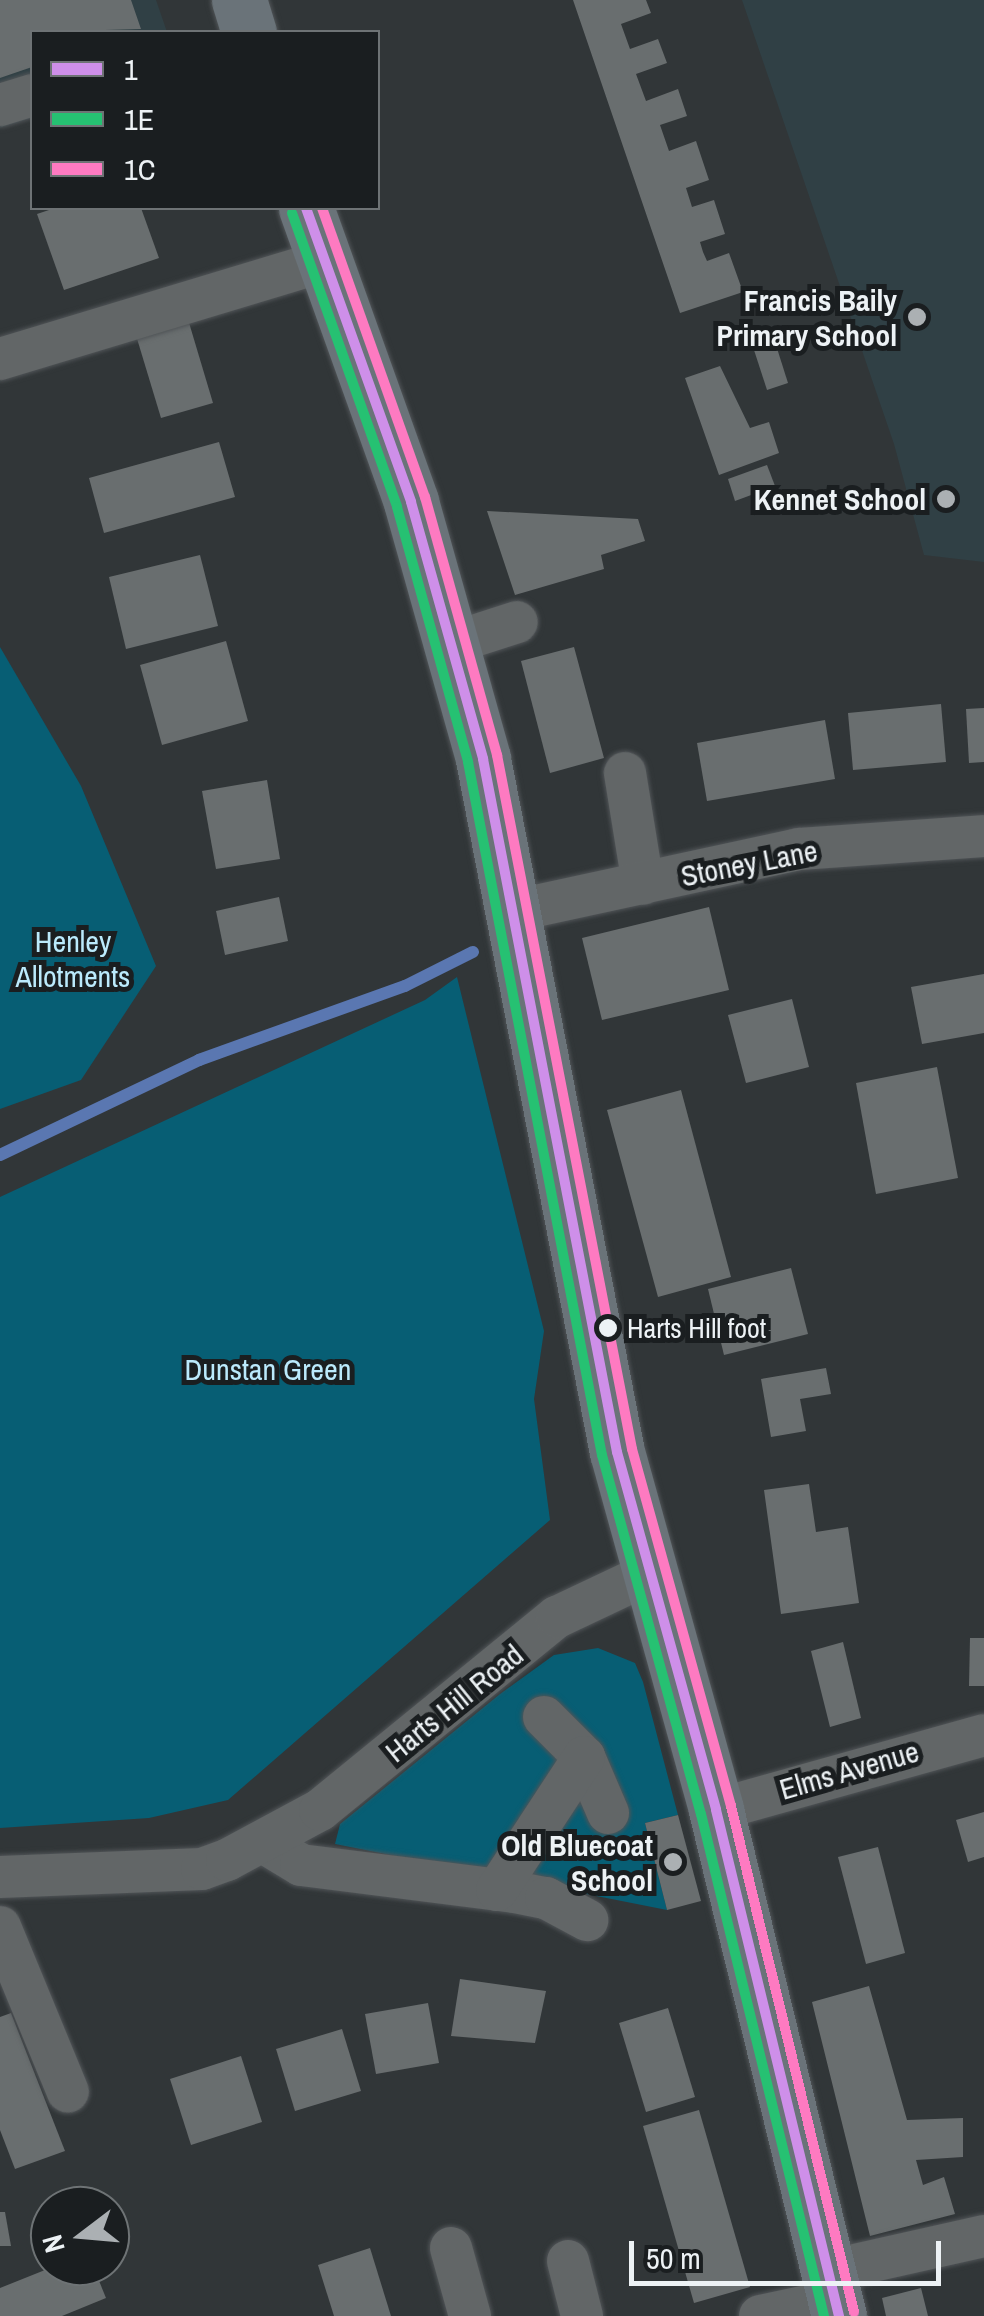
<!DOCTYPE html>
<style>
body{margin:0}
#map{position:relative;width:984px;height:2316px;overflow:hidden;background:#313638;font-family:"Archivo Narrow",sans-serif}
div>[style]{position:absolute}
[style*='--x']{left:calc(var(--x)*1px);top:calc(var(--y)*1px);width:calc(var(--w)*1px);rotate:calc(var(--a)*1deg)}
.built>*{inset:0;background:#304045}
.green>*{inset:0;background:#075e74}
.stream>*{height:12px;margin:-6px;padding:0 6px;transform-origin:6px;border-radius:6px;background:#5a77b1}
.building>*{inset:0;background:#696e6f}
.roads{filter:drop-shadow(0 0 2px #505457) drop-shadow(0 0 2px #505457)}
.minor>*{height:42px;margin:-21px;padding:0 21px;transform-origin:21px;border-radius:21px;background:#626667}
.major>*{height:55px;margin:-27.5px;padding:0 27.5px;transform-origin:27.5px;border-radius:27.5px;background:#6a7379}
.bus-1>*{height:10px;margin:-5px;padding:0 5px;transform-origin:5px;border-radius:5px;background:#ce8fe9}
.bus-2>*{height:10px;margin:-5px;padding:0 5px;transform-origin:5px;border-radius:5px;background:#26c172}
.bus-3>*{height:10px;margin:-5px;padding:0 5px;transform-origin:5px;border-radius:5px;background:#fe7ac1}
.dots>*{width:28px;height:28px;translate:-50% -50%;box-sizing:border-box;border:5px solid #1a1e20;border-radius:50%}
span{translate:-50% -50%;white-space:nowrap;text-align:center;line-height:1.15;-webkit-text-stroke:10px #1a1e20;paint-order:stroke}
.bus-label{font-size:28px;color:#edf2f5}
.left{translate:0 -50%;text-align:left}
.poi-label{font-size:30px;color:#edf2f5;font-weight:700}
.right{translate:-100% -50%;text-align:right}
.street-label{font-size:30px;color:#edf2f5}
.park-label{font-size:30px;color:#bbeafc}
.legend{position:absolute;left:30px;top:30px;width:350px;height:180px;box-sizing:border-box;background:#1a1e20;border:2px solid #6e7375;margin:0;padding:12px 18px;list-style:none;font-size:30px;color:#edf2f5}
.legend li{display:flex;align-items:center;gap:20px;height:50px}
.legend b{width:50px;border:2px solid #6e7375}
.north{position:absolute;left:30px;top:2186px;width:100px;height:100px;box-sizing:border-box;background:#1a1e20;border:2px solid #6e7375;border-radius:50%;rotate:254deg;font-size:28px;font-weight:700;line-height:40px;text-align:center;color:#edf2f5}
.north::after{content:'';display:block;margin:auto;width:35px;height:45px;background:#abb0b3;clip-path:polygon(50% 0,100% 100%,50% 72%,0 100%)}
.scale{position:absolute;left:629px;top:2241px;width:312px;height:45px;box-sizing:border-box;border:5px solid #edf2f5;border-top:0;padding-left:12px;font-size:30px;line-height:35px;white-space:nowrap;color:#edf2f5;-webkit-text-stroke:8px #1a1e20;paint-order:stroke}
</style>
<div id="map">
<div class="built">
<i style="clip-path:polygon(0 0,156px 0,167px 32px,32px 32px,32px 118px,0 128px)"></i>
<i style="clip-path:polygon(742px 0,984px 0,984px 562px,924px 555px,894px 444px)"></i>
</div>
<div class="green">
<i style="clip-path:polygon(0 647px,81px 786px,156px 966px,81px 1080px,0 1109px)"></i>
<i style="clip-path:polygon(457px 977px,544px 1331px,534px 1399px,550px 1520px,228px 1800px,149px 1818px,0 1828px,0 1197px,425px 1000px)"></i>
<i style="clip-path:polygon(598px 1648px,635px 1663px,643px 1682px,678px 1815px,645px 1823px,667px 1910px,335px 1844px,340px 1824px,500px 1694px,554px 1655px)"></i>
</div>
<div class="stream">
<i style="--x:0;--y:1155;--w:221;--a:-25.5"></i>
<i style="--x:199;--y:1060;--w:219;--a:-19.8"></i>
<i style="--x:405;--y:986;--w:76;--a:-26.6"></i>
</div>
<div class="building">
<i style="clip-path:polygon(0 0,131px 0,141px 29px,32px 32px,32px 67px,0 78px)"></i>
<i style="clip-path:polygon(573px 0,646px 0,651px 13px,621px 24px,630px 49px,658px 39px,667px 63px,636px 74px,646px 101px,678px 89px,687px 116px,660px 125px,669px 151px,696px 141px,709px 180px,686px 188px,692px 207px,714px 200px,725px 234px,700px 242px,703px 252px,707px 261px,729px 253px,743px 292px,680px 313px)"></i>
<i style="clip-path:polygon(55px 208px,141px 208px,159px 258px,64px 290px,37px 214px)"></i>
<i style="clip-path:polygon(187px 316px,213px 403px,161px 418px,135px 332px)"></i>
<i style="clip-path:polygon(775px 342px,788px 383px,767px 390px,754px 350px)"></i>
<i style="clip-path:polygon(720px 366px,750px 428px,769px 422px,779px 453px,719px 475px,685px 378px)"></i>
<i style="clip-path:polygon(219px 442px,235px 497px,104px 533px,89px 478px)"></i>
<i style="clip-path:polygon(767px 465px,775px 486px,735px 501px,728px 479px)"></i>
<i style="clip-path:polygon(487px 511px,638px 519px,645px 541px,601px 555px,604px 569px,515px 595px)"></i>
<i style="clip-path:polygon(200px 555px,218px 626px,126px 649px,109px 577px)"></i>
<i style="clip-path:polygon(226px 641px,248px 721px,162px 745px,140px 665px)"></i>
<i style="clip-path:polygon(574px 647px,604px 758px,550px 773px,521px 661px)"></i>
<i style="clip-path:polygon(941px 704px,946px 762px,853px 770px,848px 713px)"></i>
<i style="clip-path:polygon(984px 708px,984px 762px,969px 763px,966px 709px)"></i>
<i style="clip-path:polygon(825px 720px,835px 779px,707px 801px,697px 743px)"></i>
<i style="clip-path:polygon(267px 780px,280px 859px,216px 869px,202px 791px)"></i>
<i style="clip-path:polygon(279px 897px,288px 941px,225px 955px,216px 911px)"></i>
<i style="clip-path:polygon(709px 907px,729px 990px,602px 1020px,582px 938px)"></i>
<i style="clip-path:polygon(984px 974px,984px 1033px,922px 1044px,911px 987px)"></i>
<i style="clip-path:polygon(792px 999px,809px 1067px,746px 1083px,728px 1015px)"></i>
<i style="clip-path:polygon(937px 1067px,958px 1178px,876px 1194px,856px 1083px)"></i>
<i style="clip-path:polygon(681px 1090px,731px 1277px,658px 1297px,607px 1110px)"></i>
<i style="clip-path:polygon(791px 1268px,808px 1334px,724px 1355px,708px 1289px)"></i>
<i style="clip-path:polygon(826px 1368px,831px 1394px,800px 1399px,806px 1431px,771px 1437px,761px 1379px)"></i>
<i style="clip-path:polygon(809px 1484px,816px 1532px,848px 1527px,859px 1603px,781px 1614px,764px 1490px)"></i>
<i style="clip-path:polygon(970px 1638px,984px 1638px,984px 1686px,969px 1686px)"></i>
<i style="clip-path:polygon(843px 1642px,861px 1718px,830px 1727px,811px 1651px)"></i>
<i style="clip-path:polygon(984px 1812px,984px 1857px,968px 1862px,956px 1820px)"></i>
<i style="clip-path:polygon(678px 1815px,701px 1901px,667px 1910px,645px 1823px)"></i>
<i style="clip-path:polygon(878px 1847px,905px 1953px,866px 1964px,838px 1857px)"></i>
<i style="clip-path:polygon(460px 1979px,546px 1991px,535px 2043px,451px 2036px)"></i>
<i style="clip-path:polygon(869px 1986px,907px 2120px,963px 2118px,963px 2157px,916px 2160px,923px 2185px,944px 2177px,955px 2214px,870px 2236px,812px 2002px)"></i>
<i style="clip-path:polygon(428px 2003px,439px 2063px,376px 2074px,365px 2014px)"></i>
<i style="clip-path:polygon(668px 2008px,695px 2097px,646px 2112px,619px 2023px)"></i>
<i style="clip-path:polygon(11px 2013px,65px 2151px,15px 2169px,0 2130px,0 2017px)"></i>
<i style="clip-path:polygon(342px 2029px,361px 2091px,295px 2111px,276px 2049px)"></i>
<i style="clip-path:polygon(241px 2056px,262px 2122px,191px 2145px,170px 2079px)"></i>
<i style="clip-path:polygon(699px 2110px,750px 2287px,694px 2303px,643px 2126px)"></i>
<i style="clip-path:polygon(0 2212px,5px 2212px,11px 2246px,0 2246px)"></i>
<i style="clip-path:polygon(370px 2248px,391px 2316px,334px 2316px,318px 2265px)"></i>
<i style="clip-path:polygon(55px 2266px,93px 2266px,106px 2298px,62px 2316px,0 2316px,0 2288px)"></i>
<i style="clip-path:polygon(921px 2288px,928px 2316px,886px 2316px,882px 2298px)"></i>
</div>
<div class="roads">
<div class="minor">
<i style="--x:0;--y:105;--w:34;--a:-17"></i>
<i style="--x:0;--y:359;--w:339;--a:-16.8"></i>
<i style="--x:452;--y:643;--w:68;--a:-17.9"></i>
<i style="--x:625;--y:773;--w:112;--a:80.8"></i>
<i style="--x:517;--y:910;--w:289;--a:-12.2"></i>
<i style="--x:799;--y:849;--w:185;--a:-4"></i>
<i style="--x:544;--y:1717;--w:57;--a:45"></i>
<i style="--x:584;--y:1757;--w:61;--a:66.8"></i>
<i style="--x:716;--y:1810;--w:278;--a:-15.6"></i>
<i style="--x:263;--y:1842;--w:44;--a:31.2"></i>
<i style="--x:301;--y:1865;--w:215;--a:7.2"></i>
<i style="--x:514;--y:1892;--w:33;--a:11"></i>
<i style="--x:546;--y:1898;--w:47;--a:28.2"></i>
<i style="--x:0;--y:1877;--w:202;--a:-2.3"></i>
<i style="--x:202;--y:1869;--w:27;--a:-20"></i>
<i style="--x:227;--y:1860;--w:106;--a:-28.3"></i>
<i style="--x:320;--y:1810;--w:306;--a:-39.2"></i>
<i style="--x:557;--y:1617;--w:103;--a:-25.3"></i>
<i style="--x:497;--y:1890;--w:159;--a:-56.8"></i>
<i style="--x:0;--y:1927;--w:178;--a:67.6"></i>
<i style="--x:451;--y:2248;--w:71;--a:74.4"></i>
<i style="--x:568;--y:2261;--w:57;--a:75.7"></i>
<i style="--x:828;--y:2271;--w:160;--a:-12.6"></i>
<i style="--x:760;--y:2316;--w:77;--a:-12"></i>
</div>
<div class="major">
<i style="--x:239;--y:0;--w:34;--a:73"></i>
<i style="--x:306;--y:208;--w:312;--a:70.3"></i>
<i style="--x:411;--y:502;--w:267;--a:74.3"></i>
<i style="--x:483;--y:759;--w:706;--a:79.06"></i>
<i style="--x:617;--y:1452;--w:371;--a:74.5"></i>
<i style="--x:716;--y:1810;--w:521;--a:76.34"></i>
</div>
</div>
<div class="bus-1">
<i style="--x:306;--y:208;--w:312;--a:70.3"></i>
<i style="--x:411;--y:502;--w:267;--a:74.3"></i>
<i style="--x:483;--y:759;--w:706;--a:79.06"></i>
<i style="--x:617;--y:1452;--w:371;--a:74.5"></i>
<i style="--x:716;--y:1810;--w:521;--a:76.34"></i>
</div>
<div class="bus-2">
<i style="--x:292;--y:213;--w:312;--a:70.3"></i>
<i style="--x:397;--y:507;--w:265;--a:74.4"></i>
<i style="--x:468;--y:762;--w:706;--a:79.06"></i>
<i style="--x:602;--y:1455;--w:372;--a:74.6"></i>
<i style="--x:701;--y:1814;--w:517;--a:76.23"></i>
</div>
<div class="bus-3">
<i style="--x:322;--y:208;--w:307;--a:70.4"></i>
<i style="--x:425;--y:497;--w:268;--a:74.4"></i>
<i style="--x:497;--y:755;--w:707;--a:78.99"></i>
<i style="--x:632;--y:1449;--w:370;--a:74.5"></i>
<i style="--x:731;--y:1806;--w:521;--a:76.34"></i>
</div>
<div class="dots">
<i style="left:917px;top:317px;background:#abb0b3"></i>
<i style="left:946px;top:499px;background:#abb0b3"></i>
<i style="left:608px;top:1328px;background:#edf2f5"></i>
<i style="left:673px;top:1862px;background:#abb0b3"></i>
</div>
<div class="bus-label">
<span class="left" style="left:627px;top:1328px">Harts Hill foot</span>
</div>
<div class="poi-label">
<span class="right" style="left:897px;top:317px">Francis Baily<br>Primary School</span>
<span class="right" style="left:926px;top:499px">Kennet School</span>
<span class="right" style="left:653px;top:1862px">Old Bluecoat<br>School</span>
</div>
<div class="street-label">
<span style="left:749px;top:863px;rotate:-11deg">Stoney Lane</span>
<span style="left:454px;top:1703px;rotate:-39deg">Harts Hill Road</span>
<span style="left:849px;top:1770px;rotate:-16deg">Elms Avenue</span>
</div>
<div class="park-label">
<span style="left:73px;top:958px">Henley<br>Allotments</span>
<span style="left:268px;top:1369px">Dunstan Green</span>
</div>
<ul class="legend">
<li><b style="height:12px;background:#ce8fe9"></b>1</li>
<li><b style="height:12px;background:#26c172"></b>1E</li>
<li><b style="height:12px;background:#fe7ac1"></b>1C</li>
</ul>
<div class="north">N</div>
<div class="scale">50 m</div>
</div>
